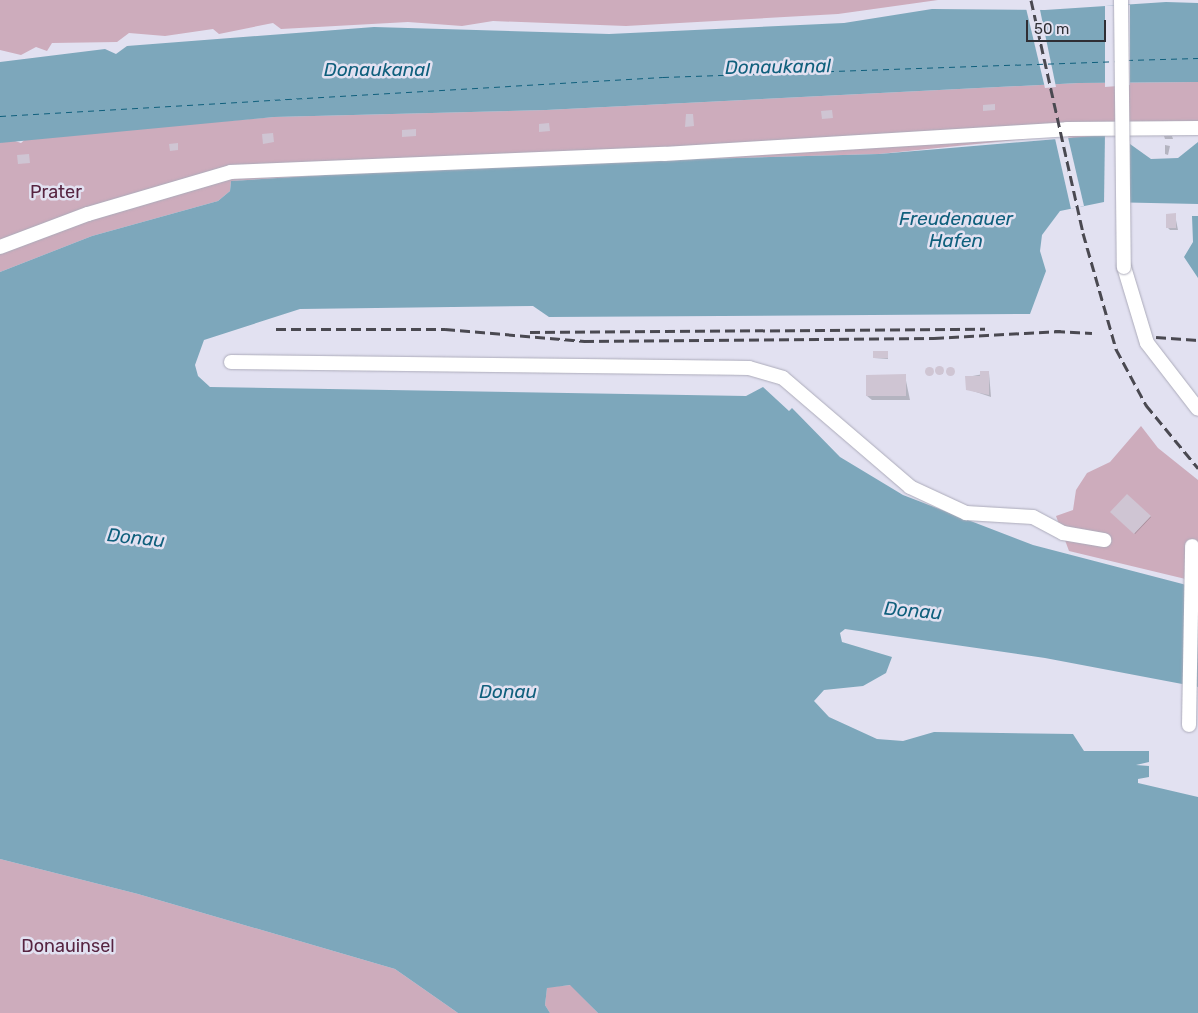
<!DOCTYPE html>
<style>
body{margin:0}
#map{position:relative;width:1198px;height:1013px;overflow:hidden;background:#e2e1f1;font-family:Rubik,sans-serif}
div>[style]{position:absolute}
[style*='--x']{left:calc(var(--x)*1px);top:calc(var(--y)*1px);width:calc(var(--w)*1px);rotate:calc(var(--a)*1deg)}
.green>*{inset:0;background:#cdacbc}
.water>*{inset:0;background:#7da7bb}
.pier>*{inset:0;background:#e2e1f1}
.shadow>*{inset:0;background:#0003}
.ferry>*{height:1px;margin-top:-0.5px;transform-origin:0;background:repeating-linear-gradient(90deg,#0f5f7c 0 6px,transparent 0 11px)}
.building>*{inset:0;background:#cfc5d3}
.round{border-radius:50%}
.roads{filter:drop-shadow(0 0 1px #acabba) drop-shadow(0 0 1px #acabba)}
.minor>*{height:14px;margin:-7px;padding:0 7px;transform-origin:7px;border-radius:7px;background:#fff}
.rail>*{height:3px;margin-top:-1.5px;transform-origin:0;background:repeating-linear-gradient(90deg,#4a4951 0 10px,transparent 0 15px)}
.bridges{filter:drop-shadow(0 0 1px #acabba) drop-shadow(0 0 1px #acabba)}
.minor-bridge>*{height:14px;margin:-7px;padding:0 7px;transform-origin:7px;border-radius:7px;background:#fff}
span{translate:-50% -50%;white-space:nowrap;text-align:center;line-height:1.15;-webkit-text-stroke:5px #e2e1f1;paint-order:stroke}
.park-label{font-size:18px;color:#572441}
.water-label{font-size:19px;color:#0f5f7c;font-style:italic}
.scale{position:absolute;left:1026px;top:20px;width:80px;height:22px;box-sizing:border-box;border:2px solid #2f2e34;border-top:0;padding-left:6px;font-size:15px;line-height:18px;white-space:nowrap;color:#2f2e34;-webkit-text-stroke:4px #e2e1f1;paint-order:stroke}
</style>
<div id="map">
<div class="green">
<i style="clip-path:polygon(0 0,938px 0,838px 14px,626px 26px,493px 21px,462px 26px,408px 22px,281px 29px,273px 23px,219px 34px,213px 29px,165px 36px,129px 33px,117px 42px,52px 43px,47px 51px,36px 47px,21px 55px,0 50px)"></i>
<i style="clip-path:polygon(1198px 82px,1198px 122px,1129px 134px,1130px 144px,1055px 136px,879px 154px,481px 165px,231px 181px,230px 191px,218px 201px,92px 236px,0 272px,0 143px,9px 139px,21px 143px,28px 137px,274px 117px,546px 110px,1079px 83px)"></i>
<i style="clip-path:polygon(1141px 426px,1158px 448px,1198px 480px,1198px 582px,1069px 551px,1056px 516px,1073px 510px,1076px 490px,1087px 473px,1110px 462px)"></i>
<i style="clip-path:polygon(0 859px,138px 894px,395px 969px,458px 1013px,0 1013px)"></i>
<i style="clip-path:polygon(571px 985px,598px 1013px,550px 1013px,545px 1005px,547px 987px)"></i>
</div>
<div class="water">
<i style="clip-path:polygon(1166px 2px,1198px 3px,1198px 82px,1079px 83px,546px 110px,274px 117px,0 143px,0 62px,105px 49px,116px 54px,127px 46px,374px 27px,609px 34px,844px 23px,932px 9px,1045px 10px)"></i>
<i style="clip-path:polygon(1105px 135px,1130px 144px,1151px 159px,1178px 158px,1198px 142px,1198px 204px,1104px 202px,1060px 211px,1042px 235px,1040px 251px,1046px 271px,1030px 314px,549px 317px,533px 306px,300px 309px,204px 340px,195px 365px,198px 376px,210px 387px,746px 396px,763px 387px,789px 411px,792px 408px,840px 457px,903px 495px,1033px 545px,1198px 588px,1198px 687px,1045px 658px,845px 629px,840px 633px,842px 642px,892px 657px,886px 673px,863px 686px,824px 690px,814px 701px,829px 717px,877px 739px,903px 741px,934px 732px,1073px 734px,1084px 751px,1149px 751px,1149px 762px,1136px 765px,1149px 766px,1149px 777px,1138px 779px,1138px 783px,1198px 797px,1198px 1013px,598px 1013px,570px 985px,547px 988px,545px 1005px,550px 1013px,458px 1013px,395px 969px,138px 894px,0 859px,0 272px,92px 236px,218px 201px,230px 191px,231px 181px,481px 165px,879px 154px)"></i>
<i style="clip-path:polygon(1192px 216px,1198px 216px,1198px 278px,1184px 257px,1193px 242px)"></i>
</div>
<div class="pier">
<i style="clip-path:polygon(1025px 4px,1039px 5px,1056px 87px,1045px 88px)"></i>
<i style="clip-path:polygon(1130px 5px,1130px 85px,1105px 87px,1105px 6px)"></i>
<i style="clip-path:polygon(1067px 133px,1084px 206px,1071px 209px,1054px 134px)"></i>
<i style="clip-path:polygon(1105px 133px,1130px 141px,1130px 204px,1104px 204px)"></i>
</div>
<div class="shadow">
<i style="clip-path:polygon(1164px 136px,1172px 136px,1173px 139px,1165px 139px)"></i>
<i style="clip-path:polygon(1165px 145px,1170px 146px,1168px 155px,1165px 154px)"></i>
<i style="clip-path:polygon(1175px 215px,1178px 230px,1170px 230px,1167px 227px)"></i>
<i style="clip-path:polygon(887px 352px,888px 359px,874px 358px)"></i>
<i style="clip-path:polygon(931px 368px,933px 374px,928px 375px,926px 370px)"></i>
<i style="clip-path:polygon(941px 368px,943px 374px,939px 374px,936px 369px)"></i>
<i style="clip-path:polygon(952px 368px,954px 374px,949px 375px,947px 369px)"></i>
<i style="clip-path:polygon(989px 373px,991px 397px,967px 389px,967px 377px)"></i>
<i style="clip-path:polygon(905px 376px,910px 400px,872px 400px,867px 396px)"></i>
<i style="clip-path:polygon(1127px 496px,1151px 517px,1135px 534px,1112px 512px)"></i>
</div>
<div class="ferry">
<i style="--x:1127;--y:60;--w:71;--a:-1.6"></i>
<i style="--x:0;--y:116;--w:664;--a:-3.37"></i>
<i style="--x:663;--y:77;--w:452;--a:-2"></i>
</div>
<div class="building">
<i style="clip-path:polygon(995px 104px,995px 110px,983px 111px,983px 105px)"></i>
<i style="clip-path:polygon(832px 110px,833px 118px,822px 119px,821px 111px)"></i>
<i style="clip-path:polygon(686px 114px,693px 114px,694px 126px,685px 127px)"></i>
<i style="clip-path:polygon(549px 123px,550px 131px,539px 132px,539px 124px)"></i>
<i style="clip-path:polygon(416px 129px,416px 136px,402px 137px,402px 130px)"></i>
<i style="clip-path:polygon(273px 133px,274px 142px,263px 144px,262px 134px)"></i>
<i style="clip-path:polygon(178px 143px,178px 150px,170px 151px,169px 144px)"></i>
<i style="clip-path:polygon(29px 154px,30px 163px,18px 164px,17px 155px)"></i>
<i style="clip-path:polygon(1176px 213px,1176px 228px,1166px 228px,1166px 214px)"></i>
<i style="clip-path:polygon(873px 351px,888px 351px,888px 358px,873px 358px)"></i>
<i class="round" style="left:934.5px;top:365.5px;width:9px;height:9px"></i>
<i class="round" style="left:945.5px;top:366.5px;width:9px;height:9px"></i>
<i class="round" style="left:924.5px;top:366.5px;width:9px;height:9px"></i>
<i style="clip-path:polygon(980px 371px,989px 371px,989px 395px,966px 390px,965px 376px,980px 376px)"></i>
<i style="clip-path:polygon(906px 374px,906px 396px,866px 396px,866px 375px)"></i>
<i style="clip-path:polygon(1127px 494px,1151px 516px,1134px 534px,1110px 512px)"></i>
</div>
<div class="roads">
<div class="minor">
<i style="--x:0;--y:247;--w:94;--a:-20.6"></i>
<i style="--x:88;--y:214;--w:149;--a:-16.4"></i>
<i style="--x:231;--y:172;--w:433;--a:-2.4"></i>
<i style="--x:664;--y:154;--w:404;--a:-3.5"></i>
<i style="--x:1067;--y:129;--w:131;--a:-0.4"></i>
<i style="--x:1124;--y:267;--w:79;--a:73.2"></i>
<i style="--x:1147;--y:343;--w:83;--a:52.3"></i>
<i style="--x:231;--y:362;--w:518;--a:0.66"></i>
<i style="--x:749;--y:368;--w:35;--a:16"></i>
<i style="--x:783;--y:378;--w:167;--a:40.6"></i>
<i style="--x:910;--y:487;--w:62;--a:24.9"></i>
<i style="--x:966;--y:513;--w:67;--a:3.4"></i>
<i style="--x:1033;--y:517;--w:34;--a:28"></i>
<i style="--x:1063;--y:533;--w:42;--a:9.7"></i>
<i style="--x:1189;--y:725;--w:179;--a:-89"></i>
</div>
</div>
<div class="rail">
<i style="--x:1031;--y:0;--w:239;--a:77.4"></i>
<i style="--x:1083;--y:233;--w:121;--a:74.1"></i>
<i style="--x:1116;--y:349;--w:64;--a:61.8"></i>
<i style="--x:1146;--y:405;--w:82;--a:50.5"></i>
<i style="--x:276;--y:329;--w:169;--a:0"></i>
<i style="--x:445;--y:329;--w:140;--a:4.9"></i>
<i style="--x:584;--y:341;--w:350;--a:-0.5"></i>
<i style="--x:934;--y:338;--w:127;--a:-3.2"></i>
<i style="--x:1055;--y:331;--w:37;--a:3"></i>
<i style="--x:530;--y:332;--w:455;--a:-0.4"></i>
<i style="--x:1156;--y:337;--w:42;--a:4.1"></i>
</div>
<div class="bridges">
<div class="minor-bridge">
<i style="--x:1121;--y:0;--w:267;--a:89.4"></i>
</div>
</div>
<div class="park-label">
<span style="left:56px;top:192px">Prater</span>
<span style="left:68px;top:946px">Donauinsel</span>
</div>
<div class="water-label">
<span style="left:778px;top:67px;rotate:-1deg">Donaukanal</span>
<span style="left:377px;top:70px">Donaukanal</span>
<span style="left:956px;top:230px">Freudenauer<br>Hafen</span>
<span style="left:136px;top:538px;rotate:6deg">Donau</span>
<span style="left:913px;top:611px;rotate:5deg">Donau</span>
<span style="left:508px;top:692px">Donau</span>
</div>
<div class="scale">50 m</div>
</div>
